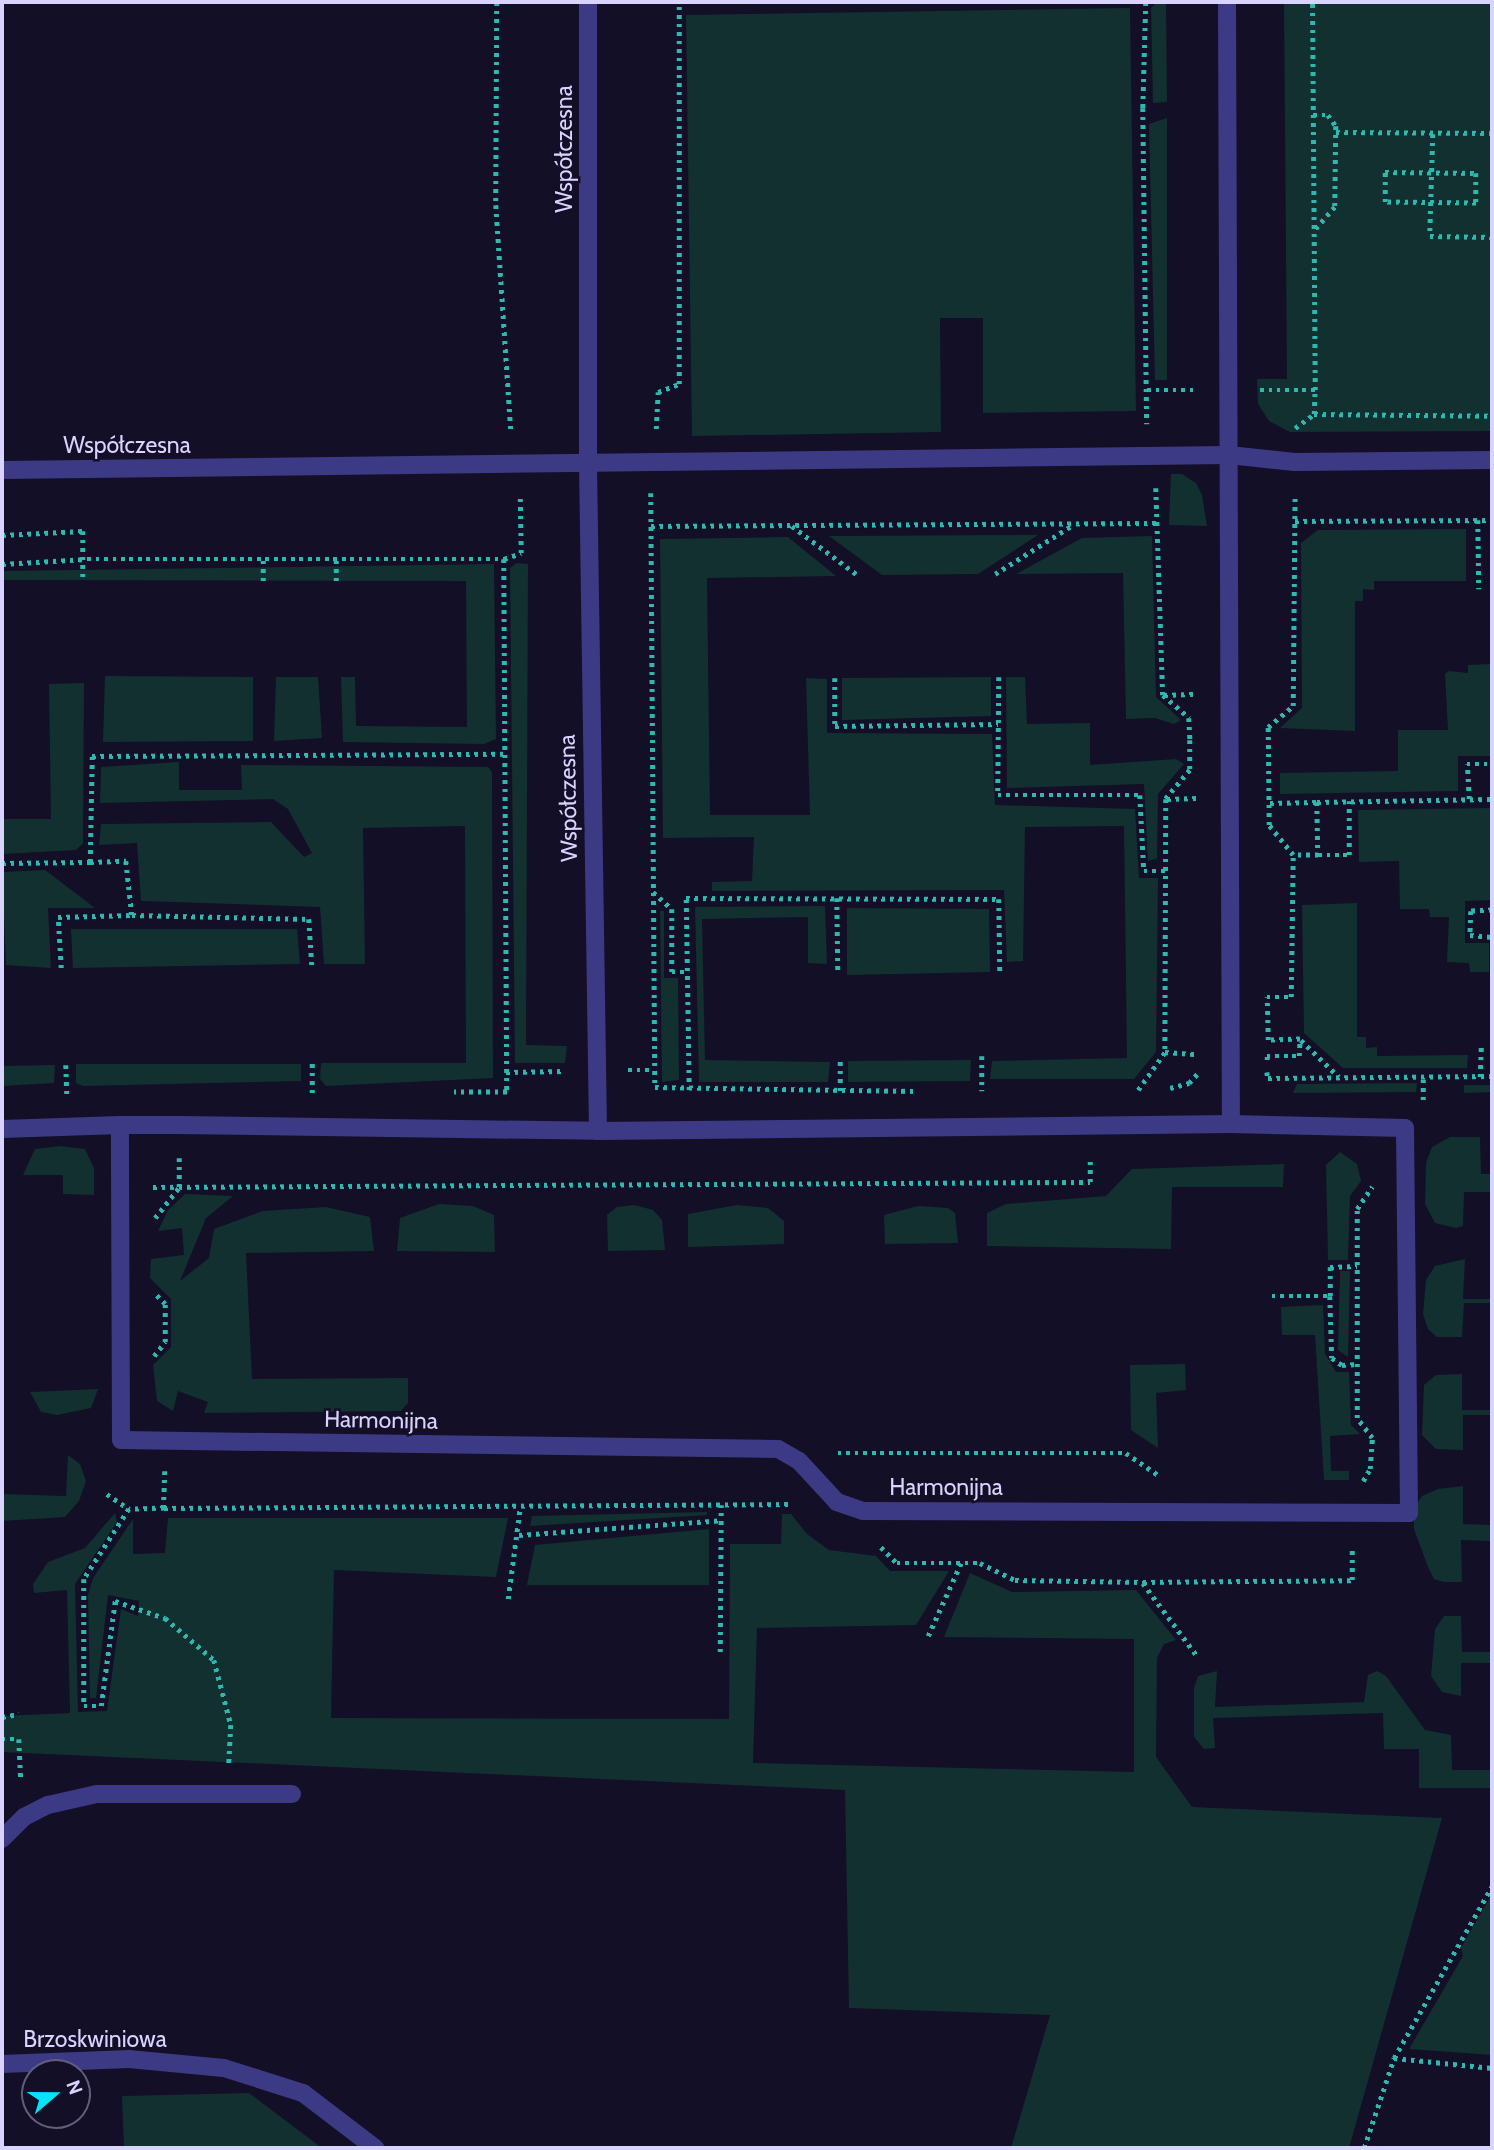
<!DOCTYPE html>
<meta charset="utf-8">
<style>
body{margin:0}
#map{position:relative;width:1494px;height:2150px;overflow:hidden;background:#130f26;font-family:Cabin,sans-serif}
div>[style]{position:absolute}
[style*='--x']{left:calc(var(--x)*1px);top:calc(var(--y)*1px);width:calc(var(--w)*1px);rotate:calc(var(--a)*1deg)}
.green>*{inset:0;background:#12302f}
.path>*{height:4.5px;margin-top:-2.25px;transform-origin:0;background:repeating-linear-gradient(90deg,#2fb8b0 0 3.5px,transparent 0 8.5px)}
.service>*{height:18px;margin:-9px;padding:0 9px;transform-origin:9px;border-radius:9px;background:#3d3a85}
.minor>*{height:18px;margin:-9px;padding:0 9px;transform-origin:9px;border-radius:9px;background:#3d3a85}
span{translate:-50% -50%;white-space:nowrap;text-align:center;line-height:1.15;-webkit-text-stroke:5px #130f26;paint-order:stroke}
.street-label{font-size:23px;color:#d9d4ff}
.frame{position:absolute;inset:0;border:4px solid #d9d4ff;pointer-events:none}
.north{position:absolute;left:21px;top:2059px;width:70px;height:70px;box-sizing:border-box;background:#130f26;border:2px solid #625e7d;border-radius:50%;rotate:70deg;font-size:19px;font-weight:700;line-height:28px;text-align:center;color:#d9d4ff}
.north::after{content:'';display:block;margin:auto;width:24px;height:32px;background:#00e5ff;clip-path:polygon(50% 0,100% 100%,50% 72%,0 100%)}
</style>
<div id="map">
<div class="green">
<i style="clip-path:polygon(1157px 2px,1166px 2px,1167px 102px,1153px 103px,1151px 8px)"></i>
<i style="clip-path:polygon(1284px 2px,1492px 2px,1492px 431px,1290px 432px,1269px 421px,1258px 404px,1257px 379px,1287px 379px)"></i>
<i style="clip-path:polygon(1130px 8px,1136px 411px,983px 413px,983px 318px,940px 318px,941px 432px,692px 436px,686px 15px)"></i>
<i style="clip-path:polygon(1167px 118px,1167px 380px,1155px 380px,1149px 124px)"></i>
<i style="clip-path:polygon(1171px 474px,1182px 474px,1196px 483px,1202px 495px,1207px 526px,1169px 525px)"></i>
<i style="clip-path:polygon(1466px 529px,1466px 581px,1374px 581px,1374px 590px,1363px 589px,1363px 601px,1355px 601px,1355px 731px,1280px 728px,1302px 708px,1301px 543px,1318px 530px)"></i>
<i style="clip-path:polygon(1038px 535px,978px 574px,882px 575px,829px 536px)"></i>
<i style="clip-path:polygon(1152px 536px,1156px 697px,1181px 720px,1174px 724px,1155px 718px,1126px 719px,1123px 573px,1016px 574px,1082px 538px)"></i>
<i style="clip-path:polygon(788px 537px,836px 576px,707px 578px,710px 815px,810px 815px,806px 678px,827px 679px,827px 733px,992px 734px,995px 805px,1135px 809px,1139px 878px,1158px 878px,1156px 1052px,1134px 1079px,990px 1079px,992px 1061px,1127px 1058px,1124px 826px,1025px 827px,1023px 961px,1007px 962px,1004px 890px,712px 891px,712px 882px,752px 881px,754px 837px,663px 838px,660px 539px)"></i>
<i style="clip-path:polygon(516px 563px,528px 564px,526px 1045px,567px 1046px,565px 1063px,515px 1063px,510px 568px)"></i>
<i style="clip-path:polygon(494px 564px,496px 739px,484px 744px,343px 742px,341px 677px,355px 677px,356px 726px,467px 727px,466px 581px,2px 580px,2px 571px)"></i>
<i style="clip-path:polygon(1491px 664px,1491px 756px,1458px 756px,1458px 791px,1280px 794px,1280px 773px,1398px 771px,1398px 730px,1448px 730px,1445px 674px,1449px 671px,1468px 673px,1468px 665px)"></i>
<i style="clip-path:polygon(105px 676px,253px 677px,253px 741px,103px 742px)"></i>
<i style="clip-path:polygon(276px 677px,318px 677px,322px 738px,274px 741px)"></i>
<i style="clip-path:polygon(991px 677px,991px 716px,842px 720px,842px 678px)"></i>
<i style="clip-path:polygon(1006px 677px,1025px 677px,1027px 724px,1090px 723px,1090px 765px,1176px 759px,1184px 764px,1158px 794px,1157px 858px,1148px 861px,1144px 784px,1007px 788px)"></i>
<i style="clip-path:polygon(84px 683px,83px 843px,76px 850px,2px 854px,2px 819px,51px 819px,49px 684px)"></i>
<i style="clip-path:polygon(179px 762px,179px 790px,242px 790px,241px 765px,488px 767px,492px 772px,493px 1078px,326px 1086px,320px 1079px,321px 1063px,466px 1063px,465px 826px,363px 828px,365px 964px,324px 964px,320px 907px,141px 901px,137px 843px,99px 845px,101px 824px,271px 822px,304px 857px,312px 853px,288px 809px,273px 799px,100px 803px,101px 767px)"></i>
<i style="clip-path:polygon(1492px 808px,1492px 900px,1465px 901px,1465px 943px,1489px 943px,1489px 972px,1470px 972px,1469px 963px,1447px 962px,1449px 917px,1430px 917px,1429px 909px,1400px 909px,1399px 861px,1359px 862px,1358px 810px)"></i>
<i style="clip-path:polygon(45px 870px,95px 908px,48px 908px,51px 968px,6px 965px,2px 872px)"></i>
<i style="clip-path:polygon(1357px 903px,1357px 1037px,1366px 1037px,1366px 1048px,1377px 1047px,1377px 1056px,1468px 1055px,1467px 1068px,1343px 1068px,1304px 1033px,1302px 905px)"></i>
<i style="clip-path:polygon(825px 906px,827px 964px,808px 963px,808px 917px,702px 919px,705px 1060px,830px 1062px,828px 1082px,699px 1082px,695px 907px)"></i>
<i style="clip-path:polygon(847px 908px,989px 909px,990px 972px,847px 975px)"></i>
<i style="clip-path:polygon(660px 911px,664px 911px,664px 978px,678px 978px,679px 1080px,662px 1082px)"></i>
<i style="clip-path:polygon(71px 929px,297px 929px,300px 964px,73px 968px)"></i>
<i style="clip-path:polygon(971px 1060px,970px 1081px,848px 1082px,848px 1061px)"></i>
<i style="clip-path:polygon(76px 1064px,301px 1064px,301px 1081px,83px 1086px,76px 1083px)"></i>
<i style="clip-path:polygon(55px 1065px,54px 1083px,2px 1086px,2px 1066px)"></i>
<i style="clip-path:polygon(1417px 1083px,1416px 1092px,1293px 1093px,1297px 1084px)"></i>
<i style="clip-path:polygon(1464px 1085px,1492px 1085px,1492px 1092px,1464px 1093px)"></i>
<i style="clip-path:polygon(1450px 1137px,1480px 1137px,1481px 1174px,1492px 1174px,1492px 1192px,1464px 1192px,1463px 1226px,1456px 1228px,1435px 1223px,1425px 1204px,1426px 1163px,1432px 1147px)"></i>
<i style="clip-path:polygon(60px 1146px,85px 1149px,94px 1168px,94px 1195px,63px 1194px,63px 1175px,23px 1175px,35px 1149px)"></i>
<i style="clip-path:polygon(1340px 1152px,1357px 1164px,1361px 1181px,1350px 1196px,1348px 1260px,1328px 1260px,1326px 1165px)"></i>
<i style="clip-path:polygon(1284px 1164px,1283px 1187px,1172px 1187px,1171px 1249px,987px 1246px,987px 1213px,1006px 1204px,1106px 1196px,1132px 1169px)"></i>
<i style="clip-path:polygon(185px 1194px,233px 1196px,206px 1218px,180px 1281px,209px 1258px,214px 1229px,263px 1211px,326px 1207px,370px 1217px,374px 1251px,246px 1253px,252px 1379px,408px 1378px,408px 1403px,401px 1411px,204px 1413px,208px 1402px,178px 1391px,173px 1411px,157px 1401px,153px 1365px,171px 1347px,171px 1299px,150px 1278px,151px 1259px,184px 1255px,182px 1228px,158px 1231px,168px 1210px)"></i>
<i style="clip-path:polygon(439px 1204px,473px 1206px,494px 1215px,495px 1252px,397px 1251px,400px 1218px)"></i>
<i style="clip-path:polygon(634px 1205px,653px 1210px,662px 1220px,665px 1250px,608px 1251px,607px 1215px,617px 1207px)"></i>
<i style="clip-path:polygon(737px 1205px,768px 1208px,784px 1221px,784px 1244px,688px 1247px,688px 1214px)"></i>
<i style="clip-path:polygon(918px 1206px,948px 1208px,955px 1213px,958px 1243px,885px 1244px,884px 1215px)"></i>
<i style="clip-path:polygon(1465px 1259px,1463px 1299px,1492px 1299px,1492px 1303px,1464px 1303px,1462px 1337px,1437px 1337px,1428px 1329px,1423px 1314px,1426px 1280px,1435px 1266px)"></i>
<i style="clip-path:polygon(1340px 1271px,1350px 1271px,1348px 1357px,1338px 1350px)"></i>
<i style="clip-path:polygon(1323px 1305px,1325px 1354px,1336px 1372px,1349px 1372px,1351px 1425px,1360px 1434px,1330px 1436px,1331px 1471px,1349px 1471px,1349px 1480px,1324px 1480px,1315px 1335px,1282px 1335px,1281px 1307px)"></i>
<i style="clip-path:polygon(1185px 1364px,1186px 1390px,1156px 1393px,1158px 1448px,1131px 1430px,1130px 1365px)"></i>
<i style="clip-path:polygon(1462px 1374px,1462px 1410px,1492px 1410px,1492px 1415px,1463px 1415px,1463px 1450px,1436px 1449px,1422px 1435px,1424px 1385px,1436px 1375px)"></i>
<i style="clip-path:polygon(98px 1389px,91px 1408px,57px 1415px,41px 1412px,30px 1392px)"></i>
<i style="clip-path:polygon(68px 1455px,80px 1464px,86px 1481px,79px 1501px,65px 1517px,2px 1521px,2px 1494px,66px 1496px)"></i>
<i style="clip-path:polygon(1463px 1486px,1463px 1524px,1492px 1525px,1492px 1541px,1461px 1540px,1462px 1582px,1444px 1582px,1434px 1579px,1428px 1567px,1414px 1529px,1414px 1508px,1422px 1496px,1438px 1489px)"></i>
<i style="clip-path:polygon(707px 1512px,707px 1515px,530px 1526px,532px 1516px)"></i>
<i style="clip-path:polygon(115px 1513px,117px 1522px,75px 1584px,78px 1712px,107px 1711px,121px 1609px,138px 1616px,139px 1601px,108px 1595px,96px 1698px,90px 1698px,88px 1595px,93px 1578px,133px 1519px,133px 1554px,165px 1553px,168px 1518px,508px 1518px,496px 1577px,334px 1570px,331px 1718px,729px 1719px,730px 1544px,781px 1544px,782px 1514px,791px 1514px,807px 1534px,829px 1550px,876px 1556px,890px 1571px,949px 1571px,916px 1625px,757px 1628px,753px 1763px,1134px 1772px,1134px 1639px,944px 1637px,970px 1573px,1012px 1592px,1136px 1590px,1176px 1640px,1164px 1644px,1157px 1658px,1156px 1757px,1192px 1807px,1442px 1818px,1349px 2148px,1011px 2148px,1050px 2015px,849px 2008px,845px 1790px,2px 1752px,2px 1716px,70px 1713px,67px 1590px,34px 1593px,33px 1584px,48px 1562px,85px 1548px)"></i>
<i style="clip-path:polygon(709px 1529px,709px 1585px,527px 1585px,535px 1545px)"></i>
<i style="clip-path:polygon(1444px 1616px,1461px 1616px,1462px 1652px,1492px 1652px,1492px 1663px,1461px 1663px,1461px 1696px,1442px 1692px,1431px 1676px,1435px 1629px)"></i>
<i style="clip-path:polygon(1217px 1671px,1215px 1707px,1364px 1702px,1368px 1675px,1377px 1671px,1386px 1676px,1425px 1730px,1451px 1735px,1452px 1770px,1492px 1770px,1492px 1788px,1419px 1788px,1419px 1749px,1384px 1749px,1383px 1713px,1213px 1718px,1215px 1748px,1204px 1749px,1194px 1737px,1194px 1688px,1198px 1676px)"></i>
<i style="clip-path:polygon(1492px 1894px,1492px 2055px,1409px 2049px,1463px 1956px,1461px 1948px)"></i>
<i style="clip-path:polygon(249px 2093px,322px 2148px,124px 2148px,122px 2096px)"></i>
</div>
<div class="path">
<i style="--x:497;--y:2;--w:203;--a:90.3"></i>
<i style="--x:496;--y:205;--w:227;--a:86.2"></i>
<i style="--x:673;--y:2;--w:195;--a:0"></i>
<i style="--x:1146;--y:2;--w:106;--a:91.6"></i>
<i style="--x:1143;--y:108;--w:316;--a:89.3"></i>
<i style="--x:1313;--y:115;--w:15;--a:0"></i>
<i style="--x:1328;--y:115;--w:14;--a:54"></i>
<i style="--x:1336;--y:126;--w:81;--a:90.7"></i>
<i style="--x:1335;--y:207;--w:30;--a:131"></i>
<i style="--x:1336;--y:132;--w:156;--a:0.4"></i>
<i style="--x:1433;--y:134;--w:102;--a:91.7"></i>
<i style="--x:1430;--y:236;--w:62;--a:0.9"></i>
<i style="--x:1385;--y:172;--w:91;--a:0.6"></i>
<i style="--x:1476;--y:173;--w:30;--a:90"></i>
<i style="--x:1476;--y:203;--w:91;--a:-179.4"></i>
<i style="--x:1385;--y:202;--w:30;--a:-90"></i>
<i style="--x:1147;--y:390;--w:48;--a:0"></i>
<i style="--x:1260;--y:390;--w:55;--a:0"></i>
<i style="--x:1314;--y:414;--w:178;--a:0.6"></i>
<i style="--x:1295;--y:428;--w:24;--a:-36"></i>
<i style="--x:1314;--y:414;--w:24;--a:-88"></i>
<i style="--x:1315;--y:390;--w:388;--a:-90.4"></i>
<i style="--x:656;--y:429;--w:37;--a:-87"></i>
<i style="--x:658;--y:392;--w:22;--a:-21"></i>
<i style="--x:679;--y:384;--w:380;--a:-90"></i>
<i style="--x:1156;--y:488;--w:207;--a:88.1"></i>
<i style="--x:1163;--y:695;--w:35;--a:41"></i>
<i style="--x:1189;--y:718;--w:22;--a:87"></i>
<i style="--x:1190;--y:740;--w:30;--a:90"></i>
<i style="--x:1190;--y:770;--w:38;--a:130"></i>
<i style="--x:1166;--y:799;--w:253;--a:90.2"></i>
<i style="--x:1165;--y:1052;--w:32;--a:4"></i>
<i style="--x:651;--y:493;--w:594;--a:89.61"></i>
<i style="--x:655;--y:1087;--w:261;--a:0.9"></i>
<i style="--x:1478;--y:520;--w:69;--a:89.2"></i>
<i style="--x:1295;--y:521;--w:197;--a:-0.3"></i>
<i style="--x:651;--y:526;--w:509;--a:-0.34"></i>
<i style="--x:792;--y:526;--w:84;--a:36.7"></i>
<i style="--x:2;--y:535;--w:81;--a:-2.8"></i>
<i style="--x:83;--y:531;--w:50;--a:90"></i>
<i style="--x:504;--y:559;--w:18;--a:-19"></i>
<i style="--x:521;--y:553;--w:57;--a:-91"></i>
<i style="--x:2;--y:564;--w:85;--a:-3.4"></i>
<i style="--x:87;--y:559;--w:417;--a:0"></i>
<i style="--x:504;--y:559;--w:533;--a:89.68"></i>
<i style="--x:507;--y:1092;--w:53;--a:180"></i>
<i style="--x:995;--y:574;--w:93;--a:-32.3"></i>
<i style="--x:263;--y:581;--w:22;--a:-90"></i>
<i style="--x:336;--y:581;--w:21;--a:-90"></i>
<i style="--x:999;--y:677;--w:118;--a:90.5"></i>
<i style="--x:998;--y:795;--w:142;--a:0"></i>
<i style="--x:1140;--y:795;--w:76;--a:87"></i>
<i style="--x:1144;--y:871;--w:21;--a:0"></i>
<i style="--x:835;--y:678;--w:48;--a:90"></i>
<i style="--x:835;--y:726;--w:163;--a:-0.7"></i>
<i style="--x:1164;--y:695;--w:33;--a:-2"></i>
<i style="--x:1167;--y:799;--w:30;--a:-2"></i>
<i style="--x:1469;--y:799;--w:35;--a:-93"></i>
<i style="--x:1467;--y:764;--w:25;--a:0"></i>
<i style="--x:1317;--y:802;--w:175;--a:-1"></i>
<i style="--x:1270;--y:803;--w:47;--a:-1.2"></i>
<i style="--x:1317;--y:802;--w:53;--a:88.9"></i>
<i style="--x:1318;--y:855;--w:25;--a:180"></i>
<i style="--x:1293;--y:855;--w:38;--a:-129"></i>
<i style="--x:1269;--y:825;--w:98;--a:-90.6"></i>
<i style="--x:1268;--y:727;--w:33;--a:-40"></i>
<i style="--x:1293;--y:706;--w:210;--a:-89.5"></i>
<i style="--x:1318;--y:855;--w:31;--a:0"></i>
<i style="--x:1349;--y:855;--w:54;--a:-90"></i>
<i style="--x:90;--y:862;--w:36;--a:-2"></i>
<i style="--x:126;--y:861;--w:54;--a:83.7"></i>
<i style="--x:2;--y:863;--w:88;--a:-0.7"></i>
<i style="--x:90;--y:862;--w:106;--a:-88.9"></i>
<i style="--x:92;--y:756;--w:413;--a:-0.3"></i>
<i style="--x:653;--y:892;--w:25;--a:42"></i>
<i style="--x:672;--y:909;--w:63;--a:90"></i>
<i style="--x:672;--y:972;--w:15;--a:0"></i>
<i style="--x:837;--y:898;--w:73;--a:89.2"></i>
<i style="--x:1492;--y:910;--w:21;--a:177"></i>
<i style="--x:1471;--y:911;--w:24;--a:92"></i>
<i style="--x:1470;--y:935;--w:22;--a:5"></i>
<i style="--x:61;--y:968;--w:51;--a:-93.4"></i>
<i style="--x:58;--y:917;--w:74;--a:-1.5"></i>
<i style="--x:132;--y:915;--w:177;--a:1.3"></i>
<i style="--x:309;--y:919;--w:46;--a:86.3"></i>
<i style="--x:1301;--y:1040;--w:53;--a:44.2"></i>
<i style="--x:982;--y:1056;--w:35;--a:90"></i>
<i style="--x:1267;--y:1060;--w:4;--a:-90"></i>
<i style="--x:1267;--y:1056;--w:32;--a:0"></i>
<i style="--x:1299;--y:1056;--w:17;--a:-87"></i>
<i style="--x:1300;--y:1039;--w:32;--a:178"></i>
<i style="--x:1268;--y:1040;--w:43;--a:-91.3"></i>
<i style="--x:1267;--y:997;--w:24;--a:0"></i>
<i style="--x:1291;--y:997;--w:142;--a:-89.2"></i>
<i style="--x:66;--y:1065;--w:29;--a:88"></i>
<i style="--x:628;--y:1070;--w:24;--a:0"></i>
<i style="--x:506;--y:1072;--w:58;--a:-1"></i>
<i style="--x:1267;--y:1072;--w:6;--a:81"></i>
<i style="--x:1268;--y:1078;--w:224;--a:-0.5"></i>
<i style="--x:1480;--y:1077;--w:30;--a:-88"></i>
<i style="--x:1170;--y:1088;--w:20;--a:-15"></i>
<i style="--x:1189;--y:1083;--w:13;--a:-48"></i>
<i style="--x:689;--y:1090;--w:192;--a:-90.9"></i>
<i style="--x:686;--y:898;--w:313;--a:0.2"></i>
<i style="--x:999;--y:899;--w:73;--a:89.2"></i>
<i style="--x:1138;--y:1090;--w:47;--a:-54.6"></i>
<i style="--x:840;--y:1091;--w:33;--a:-90"></i>
<i style="--x:312;--y:1093;--w:30;--a:-90"></i>
<i style="--x:1423;--y:1100;--w:23;--a:-90"></i>
<i style="--x:153;--y:1187;--w:937;--a:-0.31"></i>
<i style="--x:1090;--y:1182;--w:23;--a:-90"></i>
<i style="--x:155;--y:1218;--w:39;--a:-52"></i>
<i style="--x:179;--y:1187;--w:29;--a:-90"></i>
<i style="--x:1272;--y:1296;--w:58;--a:0"></i>
<i style="--x:1330;--y:1296;--w:62;--a:88.2"></i>
<i style="--x:1332;--y:1358;--w:12;--a:35"></i>
<i style="--x:1342;--y:1365;--w:15;--a:-4"></i>
<i style="--x:1330;--y:1296;--w:29;--a:-90"></i>
<i style="--x:1330;--y:1267;--w:27;--a:-2"></i>
<i style="--x:154;--y:1356;--w:18;--a:-52"></i>
<i style="--x:165;--y:1342;--w:38;--a:-90"></i>
<i style="--x:165;--y:1304;--w:16;--a:-135"></i>
<i style="--x:838;--y:1453;--w:288;--a:0"></i>
<i style="--x:1126;--y:1453;--w:42;--a:34.4"></i>
<i style="--x:165;--y:1471;--w:37;--a:92"></i>
<i style="--x:164;--y:1508;--w:35;--a:178"></i>
<i style="--x:129;--y:1509;--w:83;--a:122.7"></i>
<i style="--x:84;--y:1579;--w:127;--a:90"></i>
<i style="--x:84;--y:1706;--w:17;--a:0"></i>
<i style="--x:101;--y:1706;--w:106;--a:-82.4"></i>
<i style="--x:115;--y:1601;--w:53;--a:18.8"></i>
<i style="--x:165;--y:1618;--w:65;--a:40.6"></i>
<i style="--x:214;--y:1660;--w:67;--a:75.3"></i>
<i style="--x:231;--y:1725;--w:38;--a:93"></i>
<i style="--x:1363;--y:1481;--w:14;--a:-60"></i>
<i style="--x:1370;--y:1469;--w:31;--a:-86"></i>
<i style="--x:1372;--y:1438;--w:25;--a:-127"></i>
<i style="--x:1357;--y:1418;--w:209;--a:-90"></i>
<i style="--x:1357;--y:1209;--w:27;--a:-56"></i>
<i style="--x:107;--y:1494;--w:27;--a:34"></i>
<i style="--x:164;--y:1508;--w:629;--a:-0.36"></i>
<i style="--x:519;--y:1535;--w:203;--a:-4.2"></i>
<i style="--x:881;--y:1547;--w:23;--a:45"></i>
<i style="--x:897;--y:1563;--w:83;--a:0"></i>
<i style="--x:980;--y:1563;--w:39;--a:26"></i>
<i style="--x:1015;--y:1580;--w:128;--a:0.9"></i>
<i style="--x:1143;--y:1582;--w:209;--a:-0.5"></i>
<i style="--x:1352;--y:1580;--w:33;--a:-90"></i>
<i style="--x:1143;--y:1583;--w:92;--a:53.4"></i>
<i style="--x:508;--y:1599;--w:92;--a:-82.5"></i>
<i style="--x:928;--y:1636;--w:80;--a:-65.7"></i>
<i style="--x:720;--y:1652;--w:147;--a:-89.6"></i>
<i style="--x:2;--y:1717;--w:17;--a:-10"></i>
<i style="--x:2;--y:1739;--w:17;--a:0"></i>
<i style="--x:19;--y:1739;--w:42;--a:87.3"></i>
<i style="--x:1394;--y:2058;--w:99;--a:5.8"></i>
<i style="--x:1364;--y:2148;--w:95;--a:-71.6"></i>
<i style="--x:1394;--y:2058;--w:198;--a:-60.3"></i>
</div>
<div class="service">
<i style="--x:2;--y:1839;--w:31;--a:-45"></i>
<i style="--x:24;--y:1817;--w:27;--a:-27"></i>
<i style="--x:48;--y:1805;--w:50;--a:-12.7"></i>
<i style="--x:97;--y:1794;--w:195;--a:0"></i>
</div>
<div class="minor">
<i style="--x:588;--y:2;--w:462;--a:90"></i>
<i style="--x:588;--y:464;--w:667;--a:89.14"></i>
<i style="--x:1227;--y:2;--w:1122;--a:89.8"></i>
<i style="--x:2;--y:470;--w:1227;--a:-0.7"></i>
<i style="--x:1229;--y:455;--w:66;--a:6.1"></i>
<i style="--x:1295;--y:462;--w:197;--a:-0.6"></i>
<i style="--x:2;--y:1129;--w:118;--a:-1.9"></i>
<i style="--x:120;--y:1125;--w:58;--a:0"></i>
<i style="--x:178;--y:1125;--w:420;--a:0.8"></i>
<i style="--x:598;--y:1131;--w:633;--a:-0.63"></i>
<i style="--x:1231;--y:1124;--w:174;--a:1.3"></i>
<i style="--x:1405;--y:1128;--w:385;--a:89.4"></i>
<i style="--x:1409;--y:1513;--w:546;--a:-179.79"></i>
<i style="--x:863;--y:1511;--w:28;--a:-161"></i>
<i style="--x:837;--y:1502;--w:56;--a:-132.8"></i>
<i style="--x:799;--y:1461;--w:24;--a:-150"></i>
<i style="--x:778;--y:1449;--w:657;--a:-179.22"></i>
<i style="--x:121;--y:1440;--w:315;--a:-90.2"></i>
<i style="--x:2;--y:2064;--w:127;--a:-2.3"></i>
<i style="--x:129;--y:2059;--w:95;--a:5.4"></i>
<i style="--x:224;--y:2068;--w:83;--a:17.6"></i>
<i style="--x:303;--y:2093;--w:91;--a:37.4"></i>
</div>
<div class="street-label">
<span style="left:564px;top:149px;rotate:-90deg">Współczesna</span>
<span style="left:127px;top:445px">Współczesna</span>
<span style="left:568px;top:798px;rotate:-91deg">Współczesna</span>
<span style="left:381px;top:1420px;rotate:1deg">Harmonijna</span>
<span style="left:946px;top:1487px">Harmonijna</span>
<span style="left:95px;top:2039px">Brzoskwiniowa</span>
</div>
<div class="frame"></div>
<div class="north">N</div>
</div>
